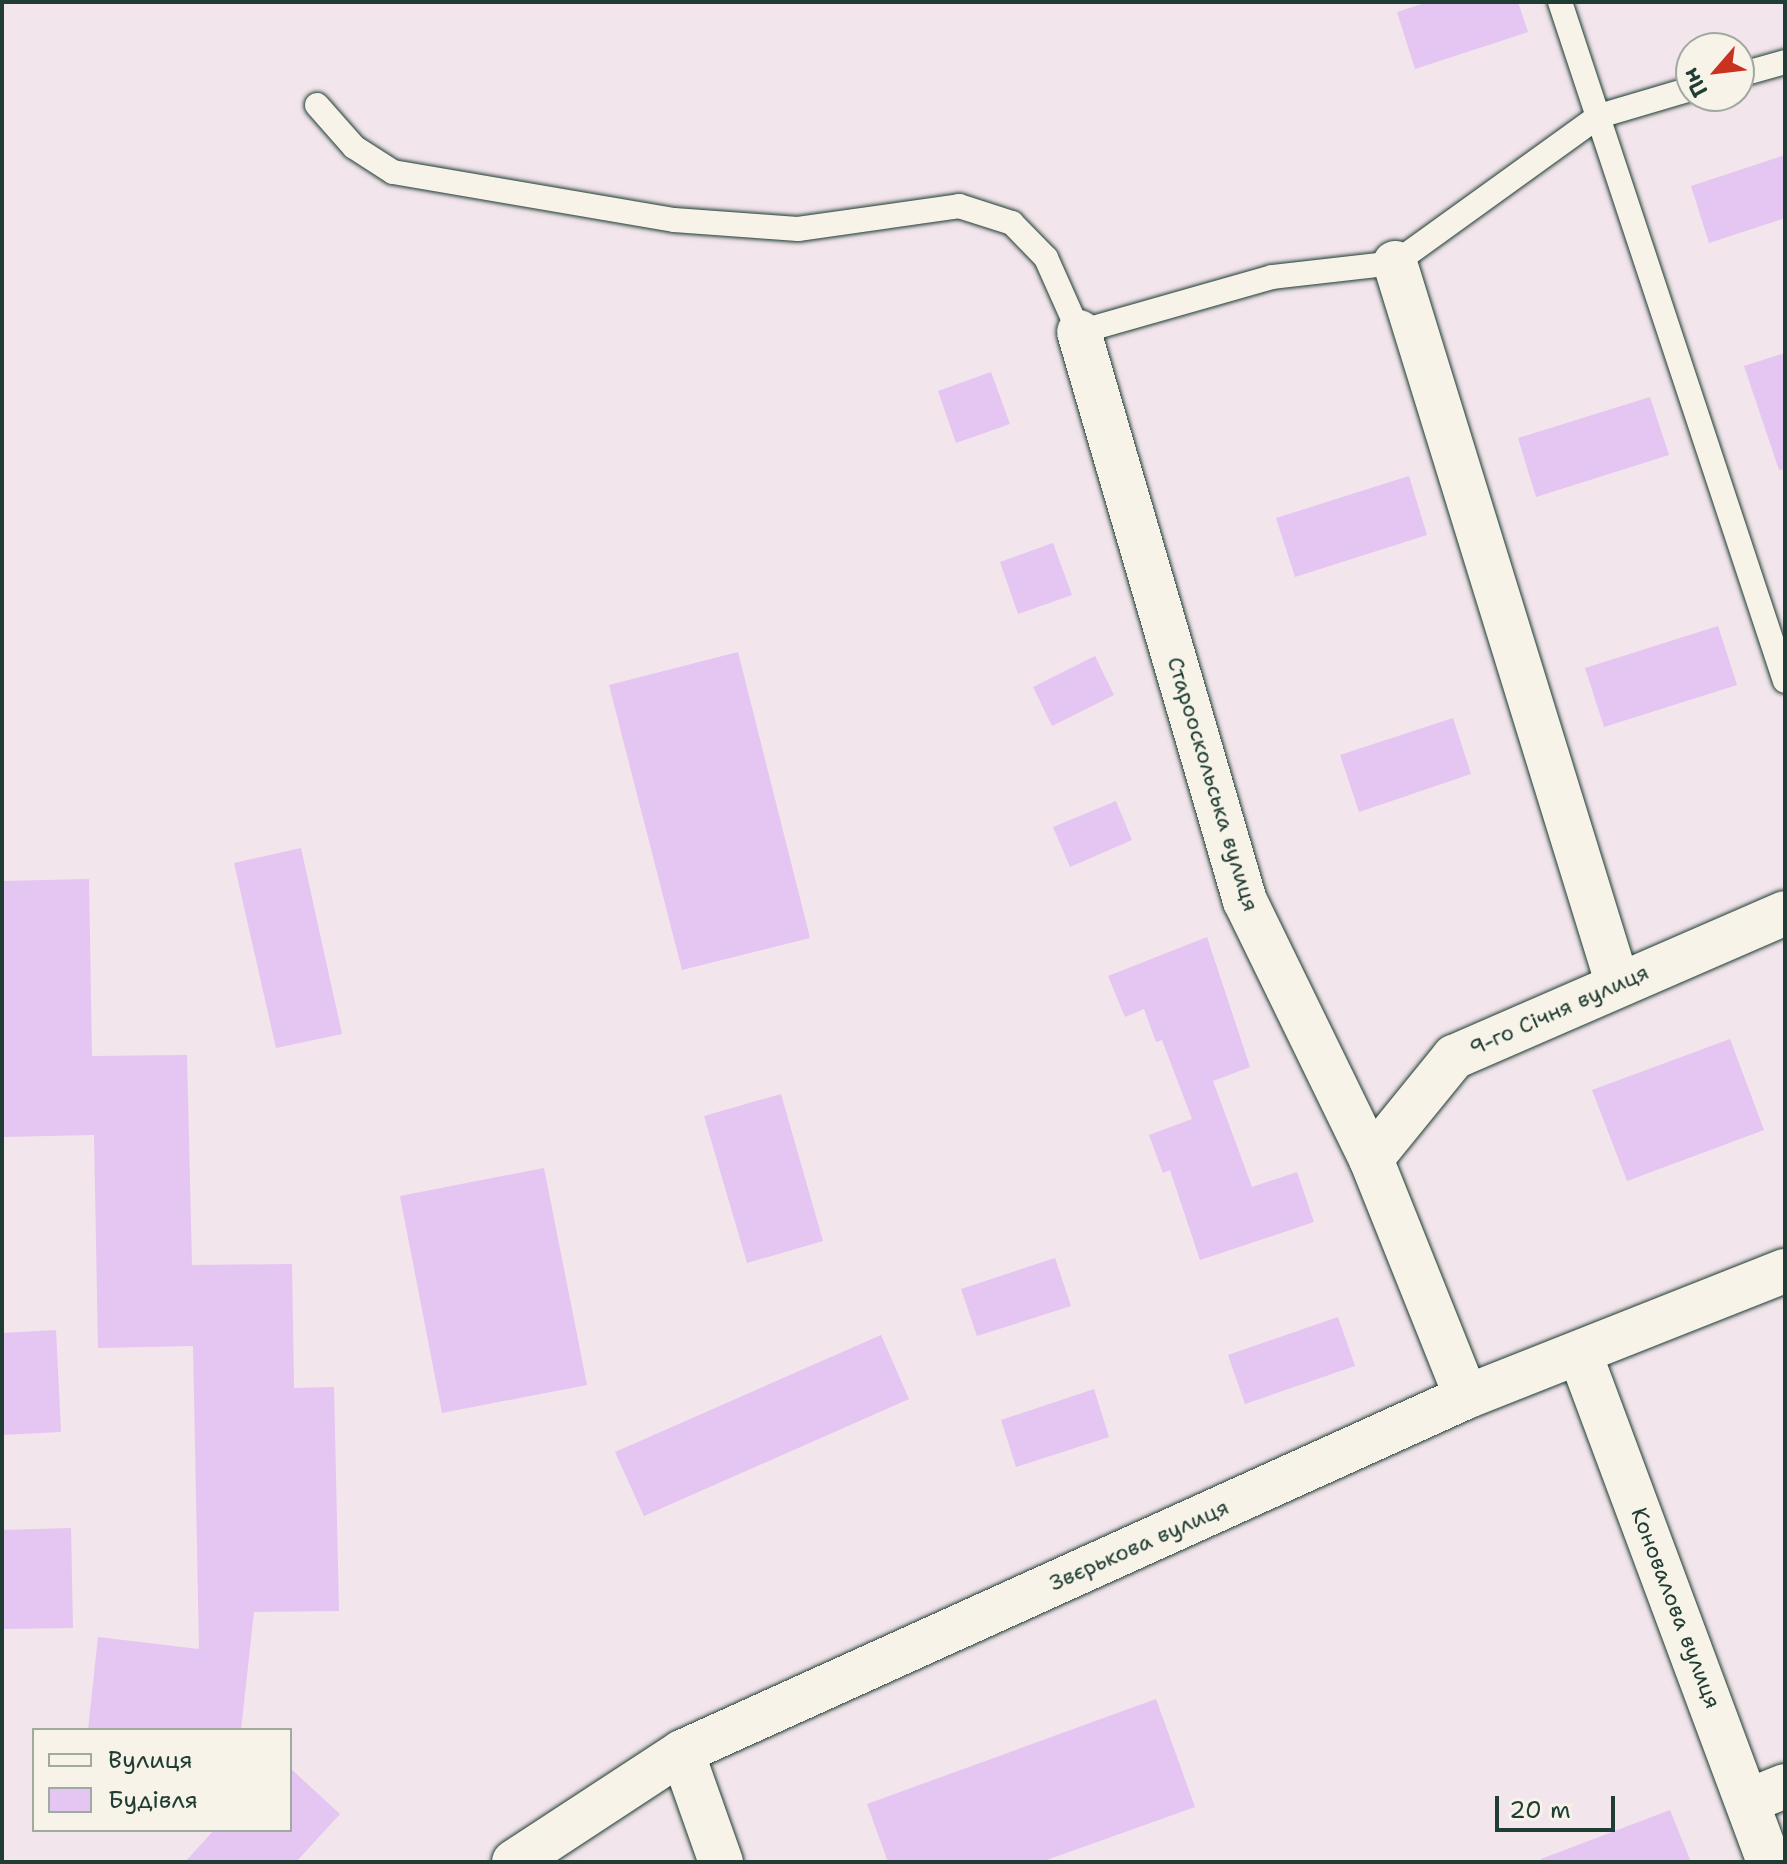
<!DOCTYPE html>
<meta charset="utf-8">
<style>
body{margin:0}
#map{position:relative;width:1787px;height:1864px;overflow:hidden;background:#f2e5eb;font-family:"Shantell Sans",sans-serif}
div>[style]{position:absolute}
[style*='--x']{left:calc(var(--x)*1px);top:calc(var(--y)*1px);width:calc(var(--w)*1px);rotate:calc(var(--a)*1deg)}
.building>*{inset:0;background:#e5c5f2}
.roads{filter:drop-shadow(0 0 2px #1f3d34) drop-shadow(0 0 2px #1f3d34)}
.lane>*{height:24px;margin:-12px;padding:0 12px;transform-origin:12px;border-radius:12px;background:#f7f3e8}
.street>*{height:44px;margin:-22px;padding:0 22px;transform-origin:22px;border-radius:22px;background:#f7f3e8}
.secondary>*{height:44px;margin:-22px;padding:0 22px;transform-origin:22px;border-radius:22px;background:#f7f3e8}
span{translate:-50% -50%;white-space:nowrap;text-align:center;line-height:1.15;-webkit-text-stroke:6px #f7f3e8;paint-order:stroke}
.street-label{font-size:22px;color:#1f3d34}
.frame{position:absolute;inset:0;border:4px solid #1f3d34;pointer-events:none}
.legend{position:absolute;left:32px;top:1728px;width:260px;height:104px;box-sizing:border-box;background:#f7f3e8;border:2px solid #a1aaa0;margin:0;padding:10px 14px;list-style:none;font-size:24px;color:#1f3d34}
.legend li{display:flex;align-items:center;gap:16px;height:40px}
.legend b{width:40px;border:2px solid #a1aaa0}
.north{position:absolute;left:1675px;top:32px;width:80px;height:80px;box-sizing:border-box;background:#f7f3e8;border:2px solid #a1aaa0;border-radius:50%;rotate:242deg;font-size:22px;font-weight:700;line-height:32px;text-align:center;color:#1f3d34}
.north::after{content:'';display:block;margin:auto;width:28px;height:36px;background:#c8321e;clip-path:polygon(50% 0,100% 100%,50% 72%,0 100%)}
.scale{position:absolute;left:1495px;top:1796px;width:120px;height:36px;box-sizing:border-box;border:4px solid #1f3d34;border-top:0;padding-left:10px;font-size:24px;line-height:28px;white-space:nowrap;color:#1f3d34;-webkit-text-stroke:6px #f7f3e8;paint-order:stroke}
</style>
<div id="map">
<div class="building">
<i style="clip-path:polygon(1428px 2px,1518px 2px,1528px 32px,1415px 69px,1397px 12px)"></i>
<i style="clip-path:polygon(1785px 155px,1785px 218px,1709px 243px,1691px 186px)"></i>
<i style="clip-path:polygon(1785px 353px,1785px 469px,1779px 470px,1744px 366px)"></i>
<i style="clip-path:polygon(991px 372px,1010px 424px,956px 443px,938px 391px)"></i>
<i style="clip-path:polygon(1650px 397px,1669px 455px,1536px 497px,1518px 438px)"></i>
<i style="clip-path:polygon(1409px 476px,1427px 535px,1295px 577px,1276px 518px)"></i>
<i style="clip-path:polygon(1053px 543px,1072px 595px,1018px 614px,1000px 562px)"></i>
<i style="clip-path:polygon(1718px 626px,1737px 685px,1604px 727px,1585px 668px)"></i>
<i style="clip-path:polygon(738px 652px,810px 938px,682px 970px,609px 685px)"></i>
<i style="clip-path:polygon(1095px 656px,1114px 695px,1052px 726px,1033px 687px)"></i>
<i style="clip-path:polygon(1453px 718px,1471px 774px,1359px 812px,1340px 755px)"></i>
<i style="clip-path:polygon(1116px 801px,1132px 840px,1070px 867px,1053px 827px)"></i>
<i style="clip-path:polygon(301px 848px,342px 1034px,276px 1048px,234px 863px)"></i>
<i style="clip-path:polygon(89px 879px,92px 1056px,187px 1055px,192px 1265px,292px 1264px,294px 1388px,334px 1387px,339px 1611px,254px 1612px,241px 1730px,88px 1730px,98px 1637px,199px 1649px,193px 1346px,98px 1348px,94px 1135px,2px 1137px,2px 881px)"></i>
<i style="clip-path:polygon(1207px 937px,1250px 1067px,1213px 1081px,1252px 1187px,1297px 1172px,1314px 1222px,1200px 1260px,1170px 1170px,1163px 1173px,1149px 1135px,1192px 1119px,1162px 1040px,1156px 1042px,1144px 1009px,1125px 1017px,1108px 976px)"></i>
<i style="clip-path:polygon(1730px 1039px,1764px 1130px,1627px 1181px,1592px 1090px)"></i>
<i style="clip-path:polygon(781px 1094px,823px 1241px,747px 1263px,704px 1116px)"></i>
<i style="clip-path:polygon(544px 1168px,587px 1385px,442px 1413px,400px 1196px)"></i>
<i style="clip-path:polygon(1055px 1258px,1071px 1306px,977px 1336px,961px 1289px)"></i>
<i style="clip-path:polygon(1338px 1317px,1355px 1366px,1245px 1404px,1228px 1355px)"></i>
<i style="clip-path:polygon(56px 1330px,61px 1432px,2px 1435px,2px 1333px)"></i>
<i style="clip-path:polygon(881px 1335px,909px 1399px,644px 1516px,615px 1452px)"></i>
<i style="clip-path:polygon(1094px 1389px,1109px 1437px,1016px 1467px,1001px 1420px)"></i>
<i style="clip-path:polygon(71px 1528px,73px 1628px,2px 1629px,2px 1530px)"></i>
<i style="clip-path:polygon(1156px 1699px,1195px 1807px,1041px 1862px,888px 1862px,867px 1804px)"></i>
<i style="clip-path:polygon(290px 1768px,340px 1814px,296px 1862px,185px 1862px,214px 1830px,290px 1830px)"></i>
<i style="clip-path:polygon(1670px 1810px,1691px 1862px,1542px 1862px,1541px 1859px)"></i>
</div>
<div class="roads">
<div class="lane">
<i style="--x:1560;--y:2;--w:715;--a:71.67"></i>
<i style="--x:1739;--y:75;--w:48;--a:-15.8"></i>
<i style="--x:317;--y:105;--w:56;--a:48.6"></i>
<i style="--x:354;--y:147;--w:46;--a:32.7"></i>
<i style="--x:393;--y:172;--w:285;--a:9.7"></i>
<i style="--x:674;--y:220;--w:124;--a:4.2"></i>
<i style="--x:798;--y:229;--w:163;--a:-8.1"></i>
<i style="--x:959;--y:206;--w:56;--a:17.8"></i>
<i style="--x:1012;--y:223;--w:49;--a:45.8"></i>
<i style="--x:1046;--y:258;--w:81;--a:66"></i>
<i style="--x:1079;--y:332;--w:201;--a:-15.9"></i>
<i style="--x:1272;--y:277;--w:124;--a:-6.5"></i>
<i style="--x:1395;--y:263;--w:251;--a:-35.8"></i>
<i style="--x:1599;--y:116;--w:96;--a:-16.4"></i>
</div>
<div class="street">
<i style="--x:1395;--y:263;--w:752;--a:72.84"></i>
<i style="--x:1079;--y:332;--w:593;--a:73.74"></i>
<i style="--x:1245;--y:901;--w:287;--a:64"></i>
<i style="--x:1371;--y:1159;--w:256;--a:68.2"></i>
<i style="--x:1371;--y:1159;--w:132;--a:-50.9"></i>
<i style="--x:1454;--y:1057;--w:361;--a:-23.5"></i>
<i style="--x:1580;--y:1354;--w:542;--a:69.59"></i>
<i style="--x:682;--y:1752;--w:117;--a:70.5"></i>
<i style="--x:1748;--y:1801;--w:40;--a:-22"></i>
</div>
<div class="secondary">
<i style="--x:514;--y:1862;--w:201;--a:-33.2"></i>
<i style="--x:682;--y:1752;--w:861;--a:-24.36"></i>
<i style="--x:1466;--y:1397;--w:343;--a:-21.6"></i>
</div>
</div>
<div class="street-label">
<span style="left:1213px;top:784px;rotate:73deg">Старооскольська вулиця</span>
<span style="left:1559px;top:1010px;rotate:-24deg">9-го Січня вулиця</span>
<span style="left:1139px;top:1545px;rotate:-24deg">Звєрькова вулиця</span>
<span style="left:1676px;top:1608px;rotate:69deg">Коновалова вулиця</span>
</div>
<div class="frame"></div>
<ul class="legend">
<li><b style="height:10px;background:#f7f3e8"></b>Вулиця</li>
<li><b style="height:22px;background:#e5c5f2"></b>Будівля</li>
</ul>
<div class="north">Пн</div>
<div class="scale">20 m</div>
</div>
